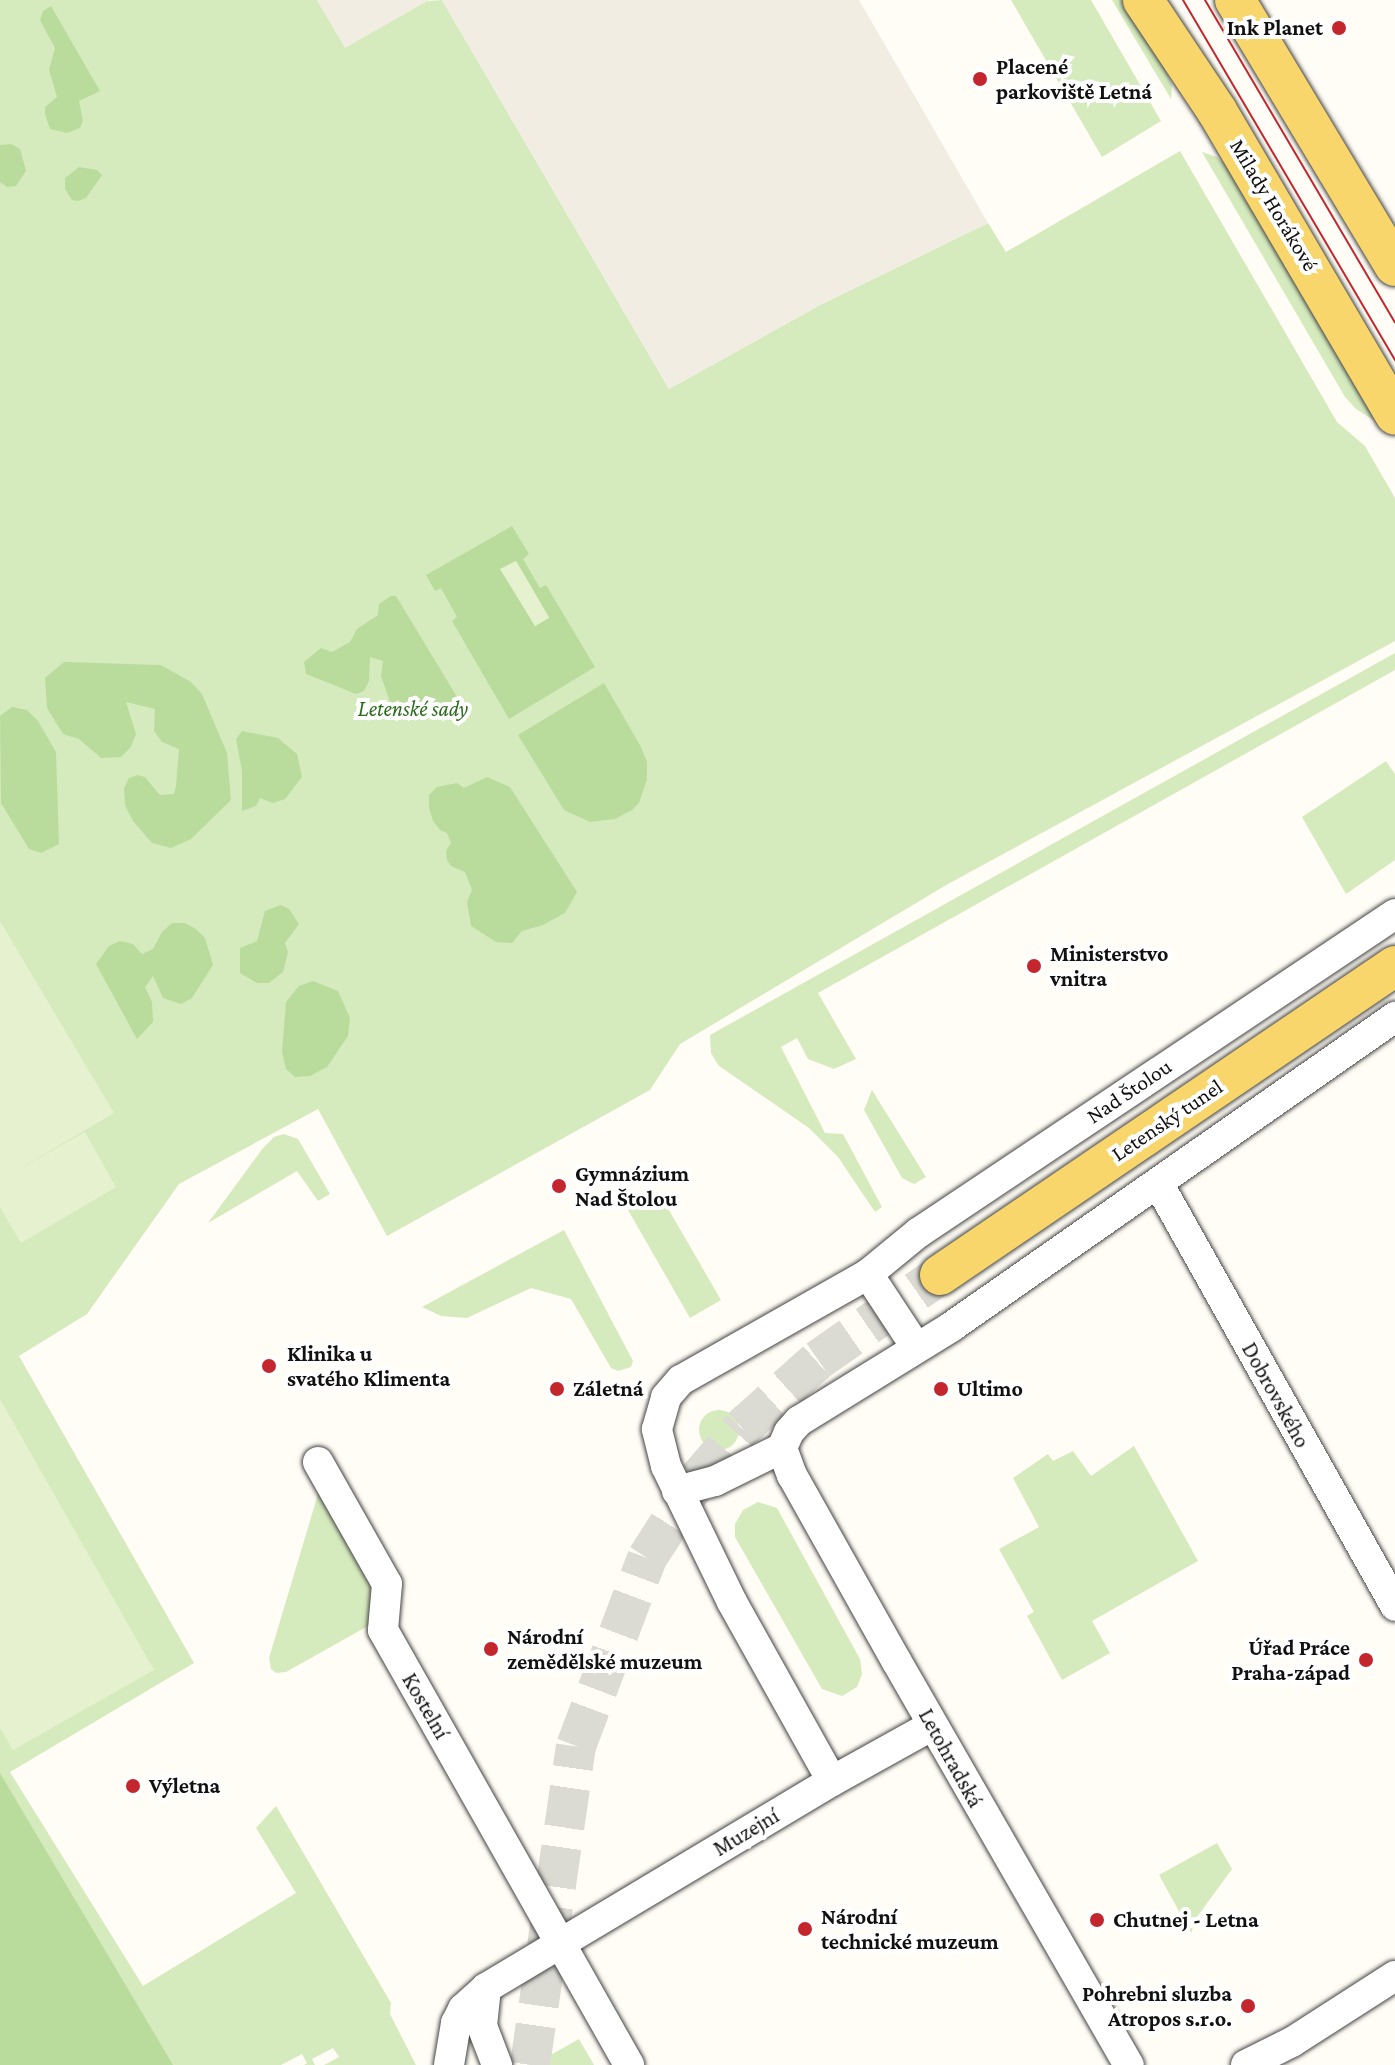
<!DOCTYPE html>
<meta charset="utf-8">
<style>
body{margin:0}
#map{position:relative;width:1395px;height:2065px;overflow:hidden;background:#fffdf5;font-family:"Crimson Pro",serif}
div>[style]{position:absolute}
[style*='--x']{left:calc(var(--x)*1px);top:calc(var(--y)*1px);width:calc(var(--w)*1px);rotate:calc(var(--a)*1deg)}
.green>*{inset:0;background:#d5ebbd}
.round{border-radius:50%}
.forest>*{inset:0;background:#b9dc9c}
.pitch>*{inset:0;background:#e6f2cf}
.plaza>*{inset:0;background:#f1ede2}
.major-tunnel>*{height:40px;margin-top:-20px;transform-origin:0;background:repeating-linear-gradient(90deg,#dbdad3 0 40px,transparent 0 60px)}
.roads{filter:drop-shadow(0 0 2px #444) drop-shadow(0 0 2px #444)}
.minor>*{height:30px;margin:-15px;padding:0 15px;transform-origin:15px;border-radius:15px;background:#fff}
.major>*{height:40px;margin:-20px;padding:0 20px;transform-origin:20px;border-radius:20px;background:#f9d66b}
.tram>*{height:2px;margin:-1px;padding:0 1px;transform-origin:1px;border-radius:1px;background:#c4262e}
.dots>*{width:22px;height:22px;translate:-50% -50%;box-sizing:border-box;border:4px solid #fff;border-radius:50%}
span{translate:-50% -50%;white-space:nowrap;text-align:center;line-height:1.15;-webkit-text-stroke:8px #fff;paint-order:stroke}
.poi-label{font-size:22px;color:#111;font-weight:700}
.right{translate:-100% -50%;text-align:right}
.left{translate:0 -50%;text-align:left}
.street-label{font-size:22px;color:#111}
.park-label{font-size:22px;color:#2f6b1f;font-style:italic}
</style>
<div id="map">
<div class="green">
<i style="clip-path:polygon(0 0,317px 0,345px 47px,427px 1px,442px 0,669px 389px,820px 305px,988px 223px,1006px 252px,1180px 151px,1337px 422px,1365px 446px,1395px 498px,1395px 641px,948px 884px,680px 1044px,650px 1090px,387px 1236px,318px 1109px,179px 1184px,87px 1314px,19px 1356px,194px 1663px,10px 1772px,143px 1986px,296px 1893px,256px 1828px,276px 1806px,391px 2003px,390px 2014px,416px 2065px,324px 2065px,339px 2057px,333px 2048px,312px 2059px,315px 2065px,304px 2065px,307px 2063px,302px 2054px,281px 2065px,0 2065px)"></i>
<i style="clip-path:polygon(1011px 0,1091px 0,1161px 121px,1102px 157px)"></i>
<i style="clip-path:polygon(1112px 0,1125px 0,1164px 66px,1172px 85px,1171px 99px)"></i>
<i style="clip-path:polygon(1202px 152px,1217px 157px,1233px 173px,1380px 424px,1356px 409px,1345px 397px)"></i>
<i style="clip-path:polygon(1395px 653px,1395px 670px,818px 993px,856px 1059px,834px 1069px,808px 1059px,797px 1038px,781px 1047px,825px 1133px,843px 1134px,882px 1207px,875px 1212px,838px 1157px,809px 1128px,719px 1066px,711px 1053px,710px 1035px)"></i>
<i style="clip-path:polygon(1386px 761px,1395px 774px,1395px 860px,1346px 894px,1302px 817px)"></i>
<i style="clip-path:polygon(872px 1090px,926px 1177px,914px 1184px,902px 1178px,864px 1110px)"></i>
<i style="clip-path:polygon(284px 1134px,298px 1139px,330px 1194px,318px 1201px,297px 1171px,208px 1223px,263px 1148px,274px 1137px)"></i>
<i style="clip-path:polygon(659px 1193px,721px 1300px,690px 1318px,628px 1210px)"></i>
<i style="clip-path:polygon(564px 1230px,633px 1361px,631px 1367px,618px 1371px,611px 1368px,571px 1299px,531px 1288px,467px 1318px,441px 1316px,422px 1307px)"></i>
<i class="round" style="left:699px;top:1410px;width:40px;height:40px"></i>
<i style="clip-path:polygon(1134px 1446px,1198px 1561px,1092px 1621px,1110px 1653px,1062px 1680px,1027px 1616px,1034px 1612px,999px 1549px,1039px 1527px,1013px 1478px,1048px 1454px,1053px 1461px,1073px 1451px,1091px 1476px)"></i>
<i style="clip-path:polygon(321px 1484px,378px 1587px,368px 1626px,286px 1672px,276px 1673px,271px 1669px,269px 1658px)"></i>
<i style="clip-path:polygon(758px 1502px,777px 1508px,860px 1659px,862px 1674px,857px 1687px,842px 1696px,822px 1689px,735px 1537px,735px 1524px,743px 1510px)"></i>
<i style="clip-path:polygon(1217px 1843px,1232px 1869px,1197px 1917px,1191px 1933px,1159px 1875px)"></i>
<i style="clip-path:polygon(579px 2039px,594px 2065px,533px 2065px)"></i>
</div>
<div class="forest">
<i style="clip-path:polygon(51px 6px,100px 91px,79px 101px,83px 121px,80px 128px,67px 133px,50px 129px,45px 114px,45px 107px,57px 97px,49px 70px,55px 48px,40px 20px,43px 11px)"></i>
<i style="clip-path:polygon(11px 144px,20px 149px,26px 171px,16px 186px,7px 187px,0 182px,0 145px)"></i>
<i style="clip-path:polygon(79px 167px,97px 170px,102px 175px,86px 198px,78px 201px,72px 200px,65px 189px,65px 178px)"></i>
<i style="clip-path:polygon(evenodd,512px 526px,529px 554px,523px 559px,540px 588px,546px 585px,595px 667px,509px 719px,452px 621px,457px 617px,441px 588px,435px 591px,426px 575px,512px 526px,516px 561px,549px 617px,535px 626px,501px 569px,516px 561px)"></i>
<i style="clip-path:polygon(391px 596px,396px 596px,468px 715px,466px 719px,391px 705px,381px 676px,383px 661px,370px 657px,369px 681px,364px 691px,356px 694px,306px 674px,304px 662px,321px 648px,332px 652px,350px 642px,357px 629px,378px 615px,379px 604px)"></i>
<i style="clip-path:polygon(64px 662px,161px 665px,191px 682px,202px 694px,227px 753px,231px 800px,191px 839px,171px 848px,152px 843px,133px 821px,125px 805px,124px 788px,129px 778px,137px 775px,145px 777px,160px 795px,174px 794px,176px 786px,179px 749px,162px 742px,154px 731px,155px 709px,126px 702px,136px 734px,131px 747px,121px 757px,101px 758px,79px 739px,63px 734px,47px 708px,45px 678px)"></i>
<i style="clip-path:polygon(604px 683px,641px 747px,647px 762px,647px 779px,639px 803px,632px 810px,615px 819px,590px 822px,564px 810px,518px 735px)"></i>
<i style="clip-path:polygon(12px 707px,27px 710px,38px 721px,56px 752px,59px 844px,41px 853px,29px 849px,1px 803px,0 716px)"></i>
<i style="clip-path:polygon(242px 731px,278px 738px,297px 754px,302px 777px,285px 799px,273px 803px,260px 798px,256px 806px,242px 811px,242px 771px,236px 739px)"></i>
<i style="clip-path:polygon(487px 777px,510px 787px,577px 892px,565px 913px,543px 925px,522px 931px,512px 943px,496px 942px,471px 926px,467px 902px,472px 890px,465px 872px,451px 866px,447px 860px,446px 851px,451px 843px,447px 833px,440px 830px,433px 821px,429px 808px,429px 795px,437px 787px,457px 783px,464px 788px)"></i>
<i style="clip-path:polygon(281px 905px,289px 909px,299px 924px,285px 943px,288px 952px,283px 972px,269px 983px,257px 983px,240px 973px,240px 948px,257px 941px,265px 911px)"></i>
<i style="clip-path:polygon(172px 923px,185px 923px,196px 929px,205px 938px,213px 965px,192px 998px,181px 1004px,163px 998px,153px 976px,145px 987px,152px 1002px,153px 1022px,137px 1039px,96px 964px,109px 946px,120px 941px,133px 944px,142px 954px,153px 949px,162px 932px)"></i>
<i style="clip-path:polygon(313px 981px,338px 991px,350px 1018px,348px 1036px,327px 1067px,310px 1076px,295px 1077px,286px 1069px,282px 1052px,286px 1002px,299px 986px)"></i>
<i style="clip-path:polygon(0 1773px,173px 2065px,0 2065px)"></i>
</div>
<div class="pitch">
<i style="clip-path:polygon(516px 561px,549px 618px,535px 626px,500px 569px)"></i>
<i style="clip-path:polygon(0 921px,114px 1113px,9px 1175px,85px 1132px,116px 1187px,21px 1243px,0 1207px)"></i>
<i style="clip-path:polygon(0 1399px,154px 1670px,13px 1750px,0 1727px)"></i>
</div>
<div class="plaza">
<i style="clip-path:polygon(317px 0,429px 0,345px 48px)"></i>
<i style="clip-path:polygon(442px 0,859px 0,988px 223px,820px 305px,669px 389px)"></i>
</div>
<div class="major-tunnel">
<i style="--x:530;--y:2065;--w:322;--a:-81.8"></i>
<i style="--x:576;--y:1746;--w:201;--a:-69.3"></i>
<i style="--x:647;--y:1558;--w:94;--a:-57.2"></i>
<i style="--x:698;--y:1479;--w:67;--a:-49.2"></i>
<i style="--x:742;--y:1428;--w:102;--a:-41.8"></i>
<i style="--x:818;--y:1360;--w:149;--a:-34.9"></i>
</div>
<div class="roads">
<div class="minor">
<i style="--x:1158;--y:1183;--w:485;--a:60.7"></i>
<i style="--x:868;--y:1274;--w:87;--a:56.7"></i>
<i style="--x:782;--y:1448;--w:29;--a:70"></i>
<i style="--x:792;--y:1475;--w:214;--a:60.7"></i>
<i style="--x:897;--y:1662;--w:465;--a:60.1"></i>
<i style="--x:318;--y:1462;--w:140;--a:60.5"></i>
<i style="--x:387;--y:1584;--w:46;--a:95"></i>
<i style="--x:383;--y:1630;--w:500;--a:60.5"></i>
<i style="--x:677;--y:1491;--w:39;--a:-15"></i>
<i style="--x:715;--y:1481;--w:75;--a:-26.2"></i>
<i style="--x:782;--y:1448;--w:17;--a:-66"></i>
<i style="--x:789;--y:1432;--w:15;--a:-48"></i>
<i style="--x:799;--y:1421;--w:179;--a:-31.7"></i>
<i style="--x:951;--y:1327;--w:542;--a:-34.92"></i>
<i style="--x:832;--y:1781;--w:205;--a:-119.2"></i>
<i style="--x:732;--y:1602;--w:151;--a:-115.9"></i>
<i style="--x:666;--y:1466;--w:38;--a:-104"></i>
<i style="--x:657;--y:1429;--w:33;--a:-74"></i>
<i style="--x:666;--y:1397;--w:23;--a:-49"></i>
<i style="--x:681;--y:1380;--w:215;--a:-29.5"></i>
<i style="--x:868;--y:1274;--w:65;--a:-39.4"></i>
<i style="--x:918;--y:1233;--w:574;--a:-33.77"></i>
<i style="--x:486;--y:1988;--w:38;--a:96"></i>
<i style="--x:482;--y:2026;--w:42;--a:69"></i>
<i style="--x:449;--y:2065;--w:43;--a:-80.5"></i>
<i style="--x:456;--y:2023;--w:16;--a:-63"></i>
<i style="--x:463;--y:2009;--w:31;--a:-42"></i>
<i style="--x:486;--y:1988;--w:403;--a:-30.9"></i>
<i style="--x:832;--y:1781;--w:115;--a:-29"></i>
<i style="--x:1246;--y:2065;--w:51;--a:-26.6"></i>
<i style="--x:1292;--y:2042;--w:122;--a:-32.7"></i>
</div>
<div class="major">
<i style="--x:1143;--y:0;--w:133;--a:56.3"></i>
<i style="--x:1217;--y:111;--w:352;--a:59.6"></i>
<i style="--x:1235;--y:0;--w:310;--a:59"></i>
<i style="--x:940;--y:1275;--w:550;--a:-34.18"></i>
</div>
</div>
<div class="tram">
<i style="--x:1183;--y:0;--w:418;--a:59.5"></i>
<i style="--x:1205;--y:0;--w:374;--a:59.5"></i>
</div>
<div class="dots">
<i style="left:1339px;top:28px;background:#c4262e"></i>
<i style="left:980px;top:79px;background:#c4262e"></i>
<i style="left:1034px;top:966px;background:#c4262e"></i>
<i style="left:559px;top:1186px;background:#c4262e"></i>
<i style="left:269px;top:1366px;background:#c4262e"></i>
<i style="left:557px;top:1389px;background:#c4262e"></i>
<i style="left:941px;top:1389px;background:#c4262e"></i>
<i style="left:491px;top:1649px;background:#c4262e"></i>
<i style="left:1366px;top:1660px;background:#c4262e"></i>
<i style="left:133px;top:1786px;background:#c4262e"></i>
<i style="left:1097px;top:1920px;background:#c4262e"></i>
<i style="left:805px;top:1929px;background:#c4262e"></i>
<i style="left:1248px;top:2006px;background:#c4262e"></i>
</div>
<div class="poi-label">
<span class="right" style="left:1323px;top:28px">Ink Planet</span>
<span class="left" style="left:996px;top:79px">Placené<br>parkoviště Letná</span>
<span class="left" style="left:1050px;top:966px">Ministerstvo<br>vnitra</span>
<span class="left" style="left:575px;top:1186px">Gymnázium<br>Nad Štolou</span>
<span class="left" style="left:287px;top:1366px">Klinika u<br>svatého Klimenta</span>
<span class="left" style="left:573px;top:1389px">Záletná</span>
<span class="left" style="left:957px;top:1389px">Ultimo</span>
<span class="left" style="left:507px;top:1649px">Národní<br>zemědělské muzeum</span>
<span class="right" style="left:1350px;top:1660px">Úřad Práce<br>Praha-západ</span>
<span class="left" style="left:149px;top:1786px">Výletna</span>
<span class="left" style="left:821px;top:1929px">Národní<br>technické muzeum</span>
<span class="left" style="left:1113px;top:1920px">Chutnej - Letna</span>
<span class="right" style="left:1232px;top:2006px">Pohrebni sluzba<br>Atropos s.r.o.</span>
</div>
<div class="street-label">
<span style="left:1274px;top:205px;rotate:59deg">Milady Horákové</span>
<span style="left:1129px;top:1091px;rotate:-34deg">Nad Štolou</span>
<span style="left:1167px;top:1120px;rotate:-34deg">Letenský tunel</span>
<span style="left:1276px;top:1395px;rotate:61deg">Dobrovského</span>
<span style="left:426px;top:1706px;rotate:60deg">Kostelní</span>
<span style="left:951px;top:1758px;rotate:61deg">Letohradská</span>
<span style="left:746px;top:1832px;rotate:-31deg">Muzejní</span>
</div>
<div class="park-label">
<span style="left:413px;top:709px">Letenské sady</span>
</div>
</div>
